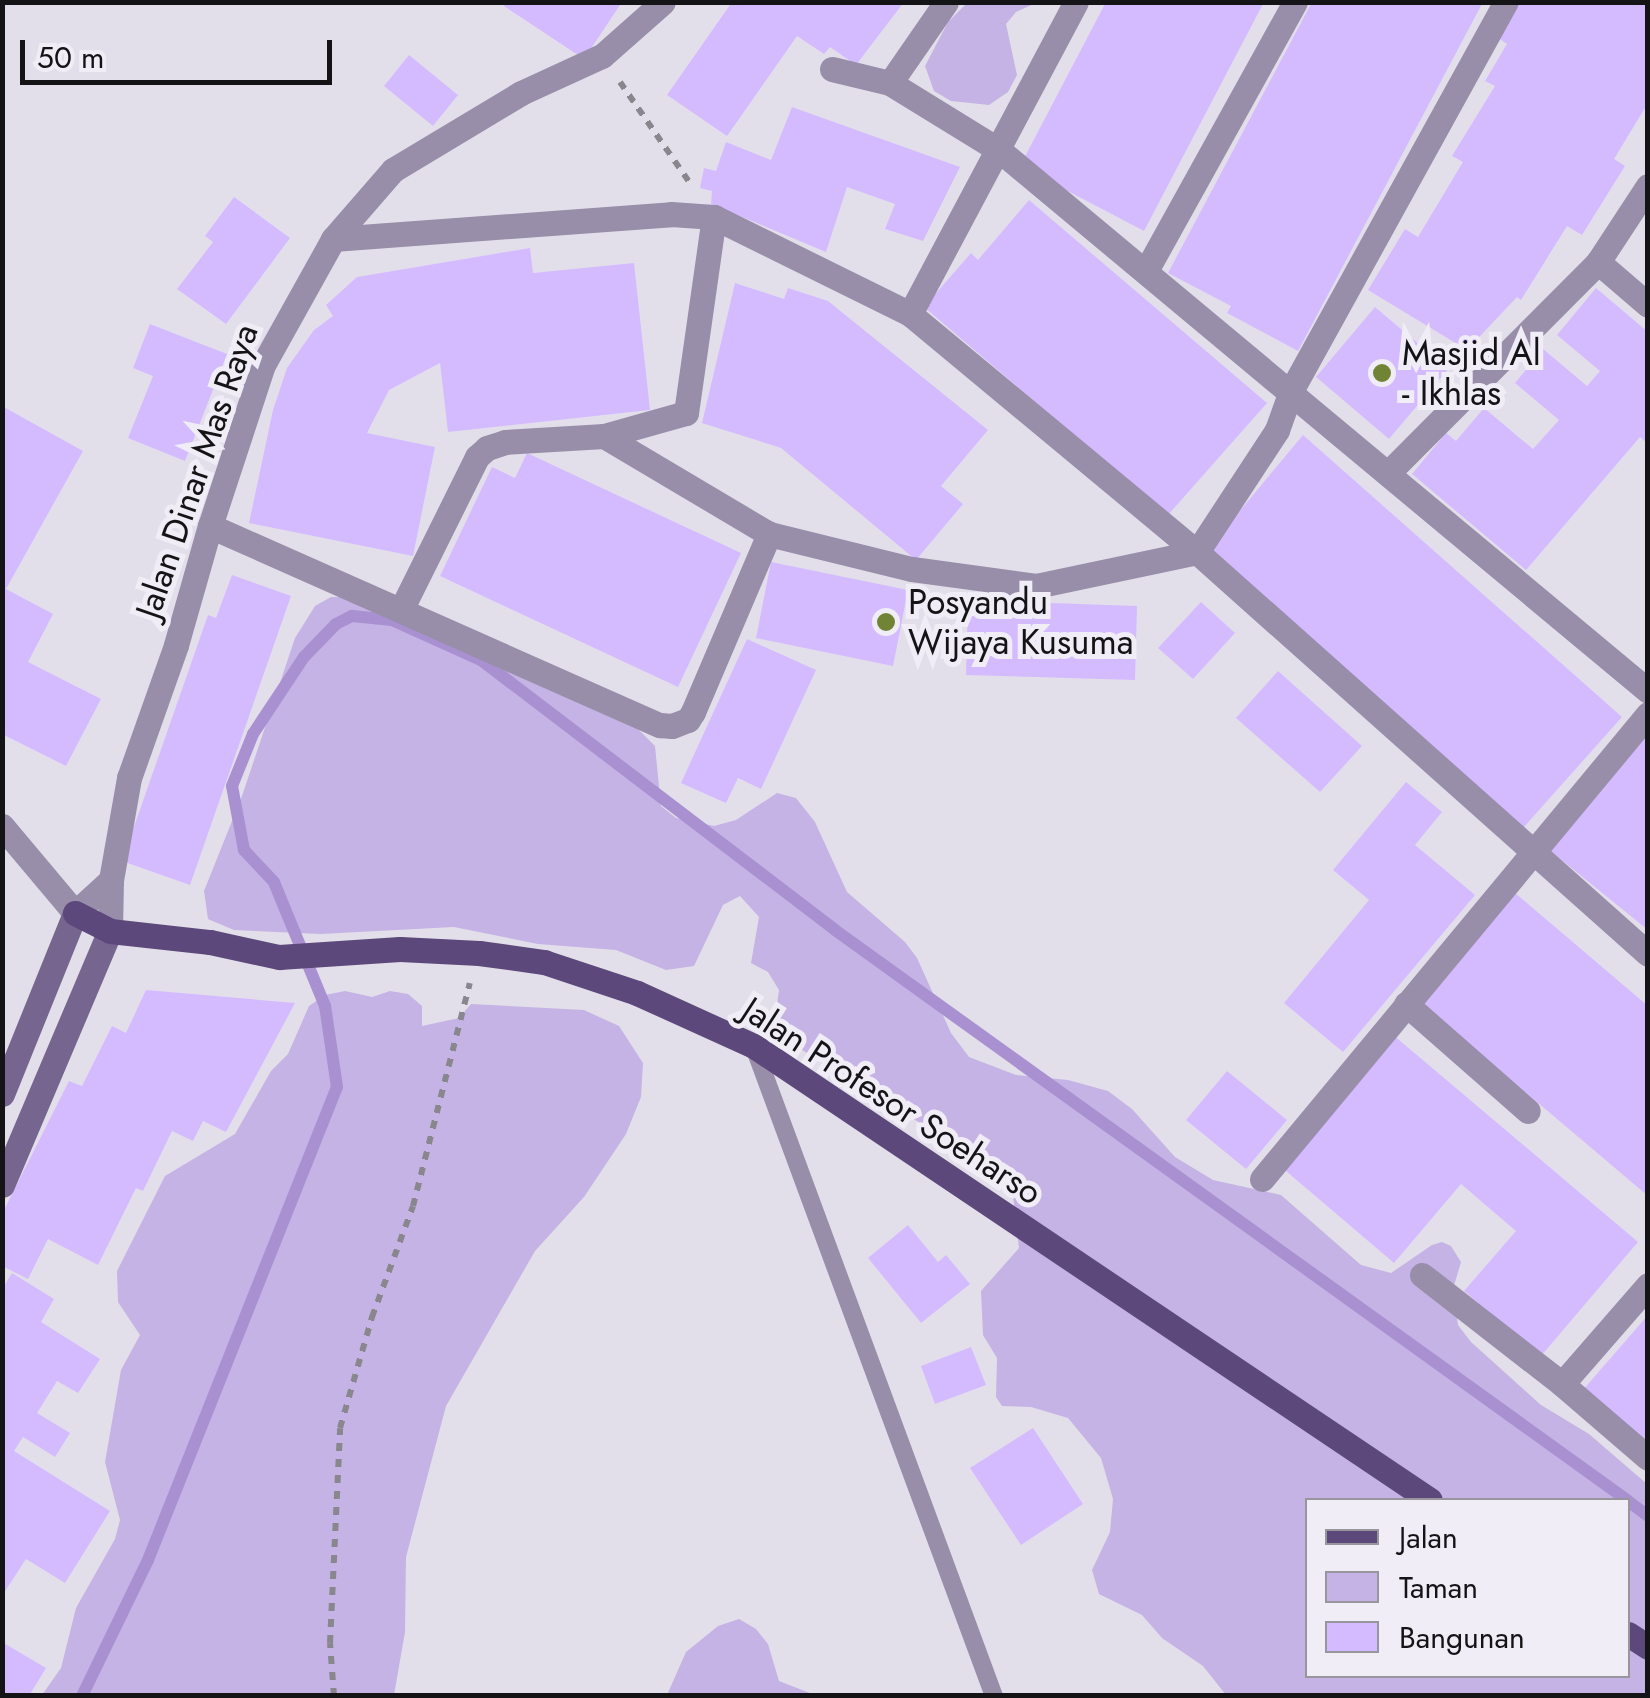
<!DOCTYPE html>
<style>
body{margin:0}
#map{position:relative;width:1650px;height:1698px;overflow:hidden;background:#e3dfea;font-family:Jost,sans-serif}
div>[style]{position:absolute}
[style*='--x']{left:calc(var(--x)*1px);top:calc(var(--y)*1px);width:calc(var(--w)*1px);rotate:calc(var(--a)*1deg)}
.green>*{inset:0;background:#c4b3e4}
.stream>*{height:12px;margin:-6px;padding:0 6px;transform-origin:6px;border-radius:6px;background:#a991d1}
.building>*{inset:0;background:#d4bbff}
.path>*{height:6px;margin-top:-3px;transform-origin:0;background:repeating-linear-gradient(90deg,#89868e 0 8px,transparent 0 16px)}
.service>*{height:18px;margin:-9px;padding:0 9px;transform-origin:9px;border-radius:9px;background:#988eaa}
.minor>*{height:25px;margin:-12.5px;padding:0 12.5px;transform-origin:12.5px;border-radius:12.5px;background:#988eaa}
.secondary>*{height:25px;margin:-12.5px;padding:0 12.5px;transform-origin:12.5px;border-radius:12.5px;background:#75658f}
.primary>*{height:25px;margin:-12.5px;padding:0 12.5px;transform-origin:12.5px;border-radius:12.5px;background:#5c487a}
.dots>*{width:28px;height:28px;translate:-50% -50%;box-sizing:border-box;border:5px solid #f0edf7;border-radius:50%}
span{translate:-50% -50%;white-space:nowrap;text-align:center;line-height:1.15;-webkit-text-stroke:10px #f0edf7;paint-order:stroke}
.poi-label{font-size:35px;color:#141316}
.left{translate:0 -50%;text-align:left}
.street-label{font-size:35px;color:#141316}
.frame{position:absolute;inset:0;border:5px solid #141316;pointer-events:none}
.legend{position:absolute;left:1305px;top:1498px;width:325px;height:180px;box-sizing:border-box;background:#f0edf7;border:2px solid #98969d;margin:0;padding:12px 18px;list-style:none;font-size:30px;color:#141316}
.legend li{display:flex;align-items:center;gap:20px;height:50px}
.legend b{width:50px;border:2px solid #98969d}
.scale{position:absolute;left:20px;top:40px;width:312px;height:45px;box-sizing:border-box;border:5px solid #141316;border-top:0;padding-left:12px;font-size:30px;line-height:35px;white-space:nowrap;color:#141316;-webkit-text-stroke:8px #f0edf7;paint-order:stroke}
</style>
<div id="map">
<div class="green">
<i style="clip-path:polygon(967px 3px,1036px 3px,1016px 12px,1006px 24px,1017px 75px,1008px 92px,989px 105px,951px 101px,934px 91px,925px 66px,948px 22px)"></i>
<i style="clip-path:polygon(evenodd,331px 597px,340px 597px,554px 684px,597px 711px,635px 726px,655px 746px,661px 806px,676px 818px,714px 826px,736px 820px,777px 793px,796px 798px,815px 822px,847px 892px,905px 942px,917px 958px,951px 1033px,969px 1057px,1016px 1075px,1068px 1080px,1108px 1091px,1132px 1109px,1175px 1157px,1213px 1180px,1281px 1195px,1361px 1265px,1391px 1273px,1432px 1245px,1442px 1242px,1451px 1246px,1461px 1262px,1453px 1289px,1458px 1325px,1471px 1342px,1541px 1405px,1589px 1434px,1647px 1484px,1647px 1695px,1226px 1695px,1203px 1666px,1162px 1638px,1142px 1615px,1099px 1594px,1092px 1570px,1110px 1532px,1113px 1499px,1101px 1458px,1068px 1418px,1031px 1407px,1002px 1406px,996px 1397px,997px 1358px,983px 1335px,981px 1291px,1019px 1248px,1013px 1196px,975px 1157px,773px 1032px,779px 990px,768px 972px,751px 963px,759px 917px,740px 896px,723px 905px,694px 966px,666px 970px,616px 950px,538px 944px,454px 927px,321px 934px,234px 930px,208px 919px,204px 891px,242px 796px,295px 638px,315px 606px,331px 597px,1308px 1500px,1628px 1500px,1628px 1676px,1308px 1676px,1308px 1500px)"></i>
<i style="clip-path:polygon(345px 991px,372px 997px,390px 991px,408px 994px,422px 1006px,422px 1026px,459px 1018px,471px 1004px,584px 1010px,619px 1026px,643px 1063px,641px 1097px,626px 1134px,584px 1197px,535px 1251px,446px 1406px,406px 1557px,405px 1632px,394px 1695px,42px 1695px,61px 1668px,76px 1608px,115px 1539px,120px 1520px,105px 1462px,121px 1370px,140px 1335px,118px 1302px,117px 1271px,165px 1176px,235px 1134px,271px 1071px,288px 1054px,309px 1006px,325px 995px)"></i>
<i style="clip-path:polygon(739px 1619px,756px 1629px,768px 1644px,779px 1681px,815px 1695px,667px 1695px,686px 1652px,718px 1626px)"></i>
</div>
<div class="stream">
<i style="--x:1628;--y:1501;--w:25;--a:37"></i>
<i style="--x:82;--y:1696;--w:151;--a:-64.1"></i>
<i style="--x:148;--y:1560;--w:509;--a:-68.22"></i>
<i style="--x:337;--y:1087;--w:82;--a:-98.4"></i>
<i style="--x:325;--y:1006;--w:134;--a:-112.4"></i>
<i style="--x:274;--y:882;--w:44;--a:-133.2"></i>
<i style="--x:244;--y:850;--w:65;--a:-100.6"></i>
<i style="--x:232;--y:786;--w:56;--a:-68"></i>
<i style="--x:253;--y:734;--w:92;--a:-56.5"></i>
<i style="--x:304;--y:657;--w:46;--a:-45.9"></i>
<i style="--x:336;--y:624;--w:18;--a:-27"></i>
<i style="--x:352;--y:616;--w:40;--a:5.7"></i>
<i style="--x:392;--y:620;--w:98;--a:24.2"></i>
<i style="--x:481;--y:660;--w:445;--a:37.3"></i>
<i style="--x:835;--y:930;--w:976;--a:35.74"></i>
</div>
<div class="building">
<i style="clip-path:polygon(506px 2px,622px 2px,584px 59px,504px 6px)"></i>
<i style="clip-path:polygon(732px 2px,904px 2px,856px 65px,830px 47px,824px 54px,797px 36px,727px 136px,667px 95px)"></i>
<i style="clip-path:polygon(1106px 2px,1264px 2px,1144px 231px,1020px 166px)"></i>
<i style="clip-path:polygon(1312px 2px,1483px 2px,1298px 351px,1227px 313px,1231px 306px,1168px 273px)"></i>
<i style="clip-path:polygon(1518px 2px,1648px 2px,1648px 103px,1614px 159px,1625px 166px,1582px 235px,1567px 226px,1521px 300px,1517px 297px,1467px 350px,1368px 290px,1405px 229px,1418px 237px,1463px 162px,1452px 156px,1495px 86px,1485px 81px,1507px 44px,1497px 37px)"></i>
<i style="clip-path:polygon(409px 55px,458px 95px,433px 126px,384px 86px)"></i>
<i style="clip-path:polygon(792px 107px,960px 167px,923px 241px,885px 229px,895px 204px,847px 187px,826px 252px,711px 204px,712px 191px,700px 188px,704px 168px,716px 171px,726px 142px,771px 160px)"></i>
<i style="clip-path:polygon(234px 197px,290px 238px,226px 324px,177px 289px,213px 242px,205px 236px)"></i>
<i style="clip-path:polygon(1029px 200px,1267px 403px,1168px 515px,924px 307px,971px 253px,978px 260px)"></i>
<i style="clip-path:polygon(530px 248px,533px 273px,634px 263px,650px 410px,448px 432px,440px 363px,389px 390px,367px 433px,435px 447px,413px 556px,249px 523px,273px 410px,287px 368px,314px 330px,333px 316px,326px 305px,357px 277px)"></i>
<i style="clip-path:polygon(735px 283px,784px 299px,788px 288px,828px 301px,988px 430px,941px 486px,963px 504px,916px 560px,781px 448px,702px 423px)"></i>
<i style="clip-path:polygon(1596px 288px,1648px 332px,1648px 444px,1640px 437px,1526px 570px,1412px 474px,1446px 433px,1456px 441px,1484px 408px,1533px 449px,1559px 420px,1515px 383px,1543px 349px,1587px 386px,1600px 371px,1557px 335px)"></i>
<i style="clip-path:polygon(1375px 307px,1448px 369px,1389px 439px,1316px 377px)"></i>
<i style="clip-path:polygon(150px 324px,227px 354px,185px 461px,128px 438px,153px 376px,133px 368px)"></i>
<i style="clip-path:polygon(2px 406px,83px 451px,6px 589px,53px 614px,28px 662px,101px 699px,66px 766px,2px 734px)"></i>
<i style="clip-path:polygon(1303px 435px,1622px 717px,1523px 828px,1208px 549px)"></i>
<i style="clip-path:polygon(527px 453px,741px 553px,678px 687px,440px 576px,492px 467px,515px 478px)"></i>
<i style="clip-path:polygon(771px 562px,908px 590px,893px 666px,756px 638px)"></i>
<i style="clip-path:polygon(232px 575px,291px 596px,190px 885px,122px 861px,208px 615px,216px 618px)"></i>
<i style="clip-path:polygon(968px 600px,1137px 606px,1135px 680px,966px 675px)"></i>
<i style="clip-path:polygon(1201px 602px,1235px 633px,1193px 679px,1158px 648px)"></i>
<i style="clip-path:polygon(747px 639px,816px 670px,761px 789px,738px 778px,726px 803px,681px 783px)"></i>
<i style="clip-path:polygon(1278px 671px,1362px 746px,1320px 792px,1236px 718px)"></i>
<i style="clip-path:polygon(1641px 735px,1648px 741px,1648px 930px,1548px 849px)"></i>
<i style="clip-path:polygon(1406px 782px,1442px 812px,1415px 845px,1475px 895px,1343px 1052px,1284px 1003px,1369px 900px,1333px 870px)"></i>
<i style="clip-path:polygon(1514px 892px,1648px 1006px,1648px 1196px,1419px 1002px)"></i>
<i style="clip-path:polygon(146px 990px,295px 1003px,226px 1132px,203px 1121px,193px 1141px,172px 1131px,143px 1191px,136px 1188px,98px 1265px,48px 1239px,28px 1279px,2px 1266px,2px 1214px,69px 1081px,82px 1086px,112px 1026px,126px 1033px)"></i>
<i style="clip-path:polygon(1392px 1034px,1638px 1242px,1541px 1356px,1464px 1291px,1516px 1231px,1461px 1184px,1394px 1263px,1279px 1165px)"></i>
<i style="clip-path:polygon(1227px 1071px,1287px 1120px,1246px 1169px,1186px 1120px)"></i>
<i style="clip-path:polygon(908px 1225px,938px 1262px,946px 1255px,970px 1284px,921px 1323px,868px 1258px)"></i>
<i style="clip-path:polygon(12px 1273px,54px 1299px,41px 1322px,100px 1359px,78px 1393px,57px 1381px,37px 1413px,70px 1433px,55px 1457px,23px 1437px,14px 1451px,110px 1511px,65px 1583px,26px 1559px,2px 1596px,2px 1289px)"></i>
<i style="clip-path:polygon(1648px 1315px,1648px 1446px,1582px 1391px)"></i>
<i style="clip-path:polygon(971px 1347px,986px 1385px,935px 1404px,921px 1366px)"></i>
<i style="clip-path:polygon(1033px 1428px,1083px 1504px,1021px 1545px,970px 1468px)"></i>
<i style="clip-path:polygon(2px 1642px,46px 1668px,29px 1696px,2px 1696px)"></i>
</div>
<div class="path">
<i style="--x:620;--y:82;--w:123;--a:55.3"></i>
<i style="--x:334;--y:1696;--w:53;--a:-94.3"></i>
<i style="--x:330;--y:1643;--w:215;--a:-87.3"></i>
<i style="--x:340;--y:1428;--w:116;--a:-73.9"></i>
<i style="--x:372;--y:1317;--w:118;--a:-69.7"></i>
<i style="--x:413;--y:1206;--w:230;--a:-75.7"></i>
</div>
<div class="service">
<i style="--x:754;--y:1047;--w:692;--a:69.71"></i>
</div>
<div class="minor">
<i style="--x:832;--y:69;--w:60;--a:13.6"></i>
<i style="--x:890;--y:83;--w:128;--a:31.6"></i>
<i style="--x:999;--y:150;--w:845;--a:39.81"></i>
<i style="--x:890;--y:83;--w:98;--a:-55.3"></i>
<i style="--x:333;--y:239;--w:339;--a:-4.2"></i>
<i style="--x:671;--y:214;--w:43;--a:4"></i>
<i style="--x:714;--y:217;--w:219;--a:26.3"></i>
<i style="--x:910;--y:314;--w:373;--a:39.7"></i>
<i style="--x:1197;--y:552;--w:604;--a:41.71"></i>
<i style="--x:1598;--y:262;--w:66;--a:40.7"></i>
<i style="--x:1147;--y:269;--w:305;--a:-61"></i>
<i style="--x:910;--y:314;--w:353;--a:-62"></i>
<i style="--x:604;--y:436;--w:192;--a:30.7"></i>
<i style="--x:769;--y:534;--w:147;--a:13.8"></i>
<i style="--x:912;--y:569;--w:125;--a:7.8"></i>
<i style="--x:1036;--y:586;--w:165;--a:-11.9"></i>
<i style="--x:1197;--y:552;--w:146;--a:-56.7"></i>
<i style="--x:1277;--y:430;--w:41;--a:-70.3"></i>
<i style="--x:1291;--y:391;--w:444;--a:-61.1"></i>
<i style="--x:1388;--y:473;--w:298;--a:-45.1"></i>
<i style="--x:1598;--y:262;--w:91;--a:-56.7"></i>
<i style="--x:210;--y:526;--w:492;--a:23.9"></i>
<i style="--x:660;--y:725;--w:12;--a:5"></i>
<i style="--x:672;--y:726;--w:17;--a:-21"></i>
<i style="--x:688;--y:720;--w:9;--a:-58"></i>
<i style="--x:693;--y:712;--w:194;--a:-66.9"></i>
<i style="--x:402;--y:608;--w:169;--a:-63.6"></i>
<i style="--x:477;--y:457;--w:13;--a:-42"></i>
<i style="--x:487;--y:448;--w:19;--a:-18"></i>
<i style="--x:505;--y:442;--w:99;--a:-3.5"></i>
<i style="--x:604;--y:436;--w:85;--a:-15.7"></i>
<i style="--x:686;--y:413;--w:198;--a:-81.9"></i>
<i style="--x:2;--y:826;--w:114;--a:50"></i>
<i style="--x:75;--y:913;--w:49;--a:-42.5"></i>
<i style="--x:110;--y:931;--w:51;--a:-88.9"></i>
<i style="--x:111;--y:880;--w:104;--a:-80"></i>
<i style="--x:129;--y:778;--w:141;--a:-70.5"></i>
<i style="--x:176;--y:645;--w:124;--a:-74.1"></i>
<i style="--x:210;--y:526;--w:169;--a:-71.8"></i>
<i style="--x:263;--y:365;--w:144;--a:-60.9"></i>
<i style="--x:333;--y:239;--w:91;--a:-49"></i>
<i style="--x:393;--y:170;--w:149;--a:-31"></i>
<i style="--x:521;--y:93;--w:89;--a:-24.6"></i>
<i style="--x:602;--y:56;--w:81;--a:-41.5"></i>
<i style="--x:1406;--y:1004;--w:162;--a:41.3"></i>
<i style="--x:1262;--y:1179;--w:604;--a:-50.3"></i>
<i style="--x:1422;--y:1275;--w:177;--a:37.9"></i>
<i style="--x:1562;--y:1384;--w:113;--a:40.7"></i>
<i style="--x:1562;--y:1384;--w:131;--a:-49"></i>
</div>
<div class="secondary">
<i style="--x:2;--y:1094;--w:195;--a:-68"></i>
<i style="--x:2;--y:1185;--w:276;--a:-67"></i>
</div>
<div class="primary">
<i style="--x:75;--y:913;--w:39;--a:27"></i>
<i style="--x:110;--y:931;--w:101;--a:6.3"></i>
<i style="--x:210;--y:942;--w:71;--a:12.3"></i>
<i style="--x:279;--y:957;--w:121;--a:-3.8"></i>
<i style="--x:400;--y:949;--w:79;--a:2.9"></i>
<i style="--x:479;--y:953;--w:66;--a:7.9"></i>
<i style="--x:544;--y:962;--w:98;--a:18.4"></i>
<i style="--x:637;--y:993;--w:128;--a:24.4"></i>
<i style="--x:754;--y:1046;--w:814;--a:33.89"></i>
<i style="--x:1628;--y:1634;--w:24;--a:33"></i>
</div>
<div class="dots">
<i style="left:1382px;top:373px;background:#718435"></i>
<i style="left:886px;top:622px;background:#718435"></i>
</div>
<div class="poi-label">
<span class="left" style="left:1402px;top:373px">Masjid Al<br>- Ikhlas</span>
<span class="left" style="left:908px;top:622px">Posyandu<br>Wijaya Kusuma</span>
</div>
<div class="street-label">
<span style="left:197px;top:471px;rotate:-71deg">Jalan Dinar Mas Raya</span>
<span style="left:892px;top:1101px;rotate:33deg">Jalan Profesor Soeharso</span>
</div>
<div class="frame"></div>
<ul class="legend">
<li><b style="height:12px;background:#5c487a"></b>Jalan</li>
<li><b style="height:28px;background:#c4b3e4"></b>Taman</li>
<li><b style="height:28px;background:#d4bbff"></b>Bangunan</li>
</ul>
<div class="scale">50 m</div>
</div>
